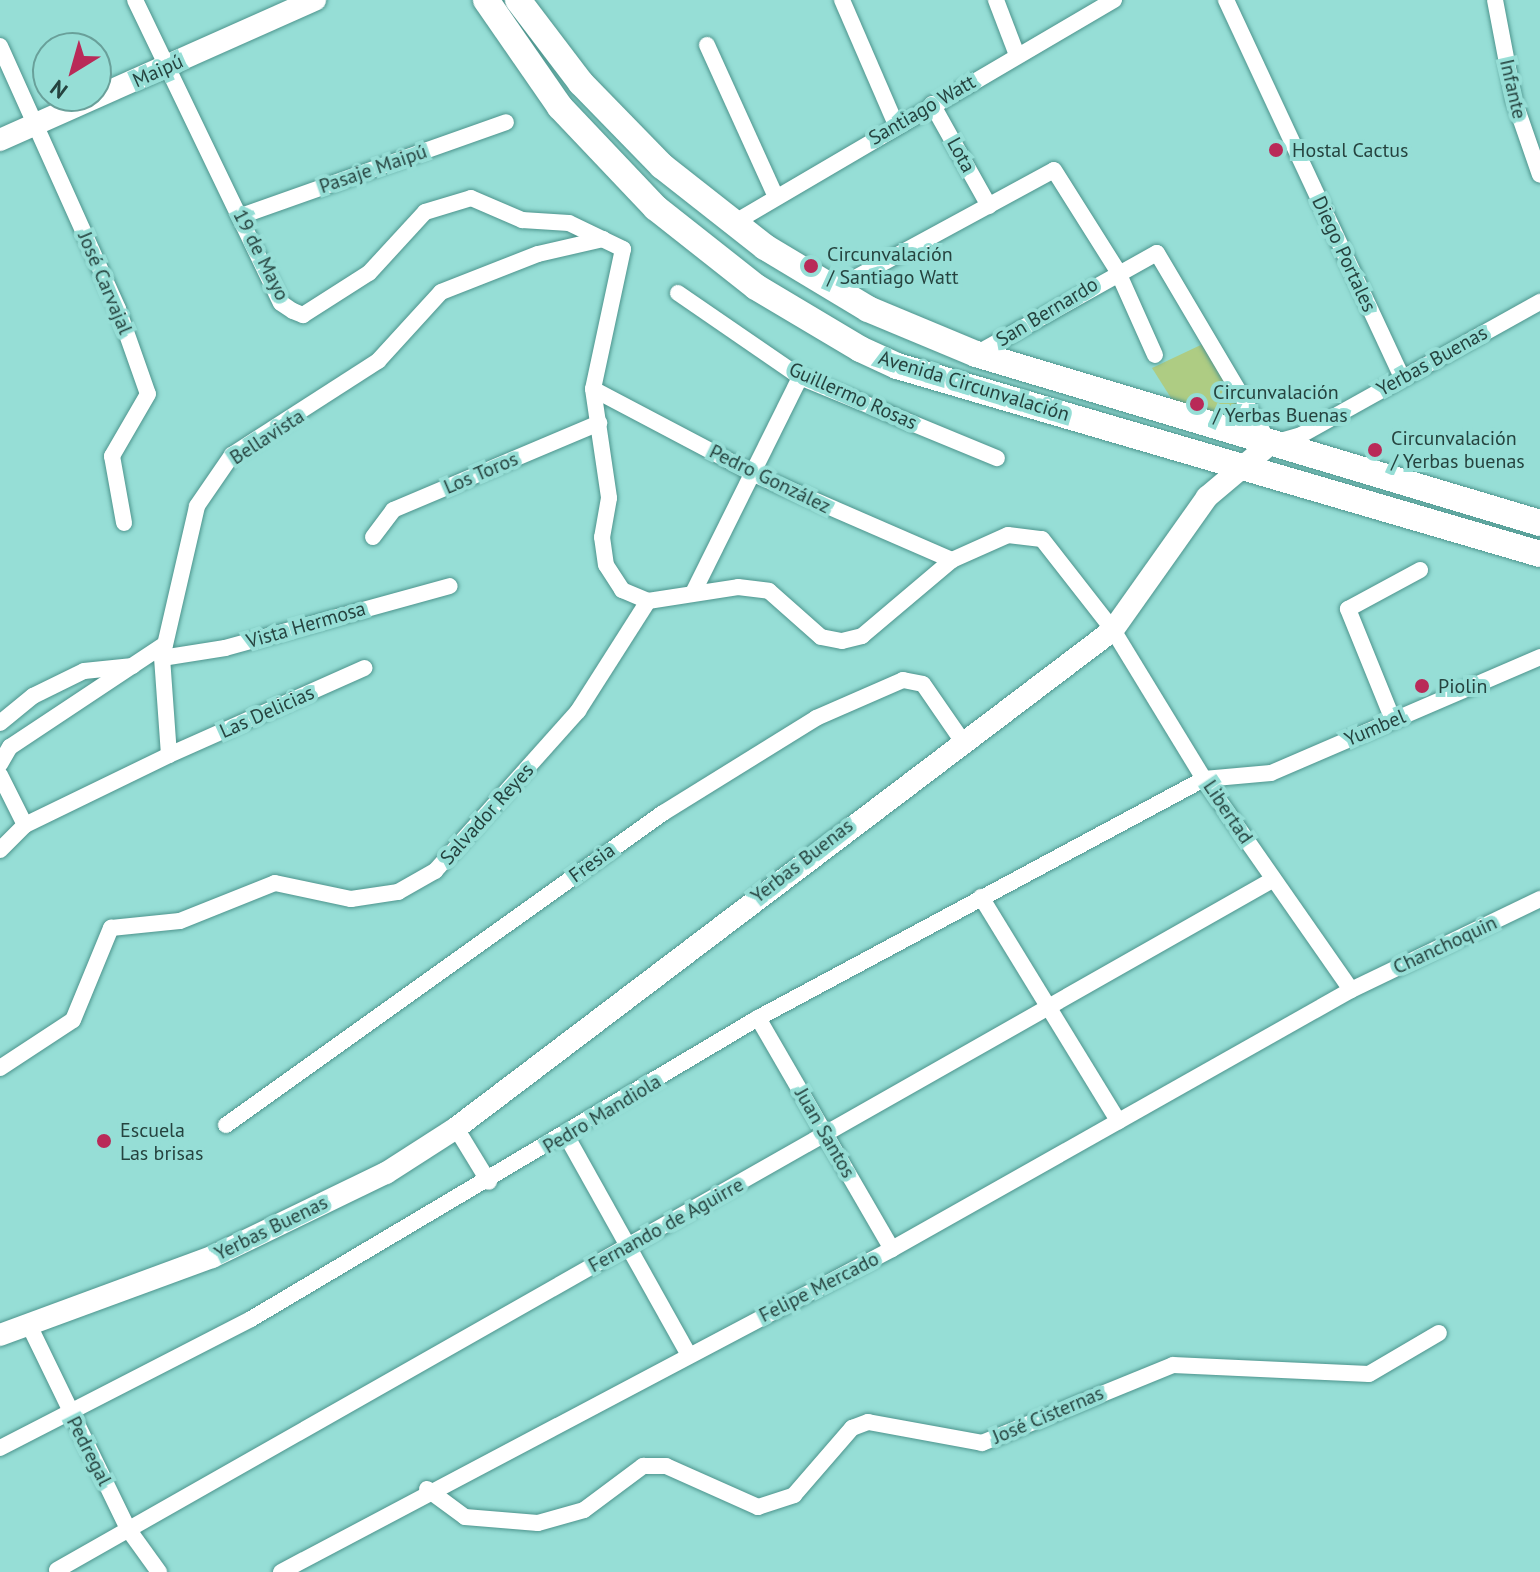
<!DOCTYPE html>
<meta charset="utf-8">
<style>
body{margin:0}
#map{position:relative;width:1540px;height:1572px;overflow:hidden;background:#96ded6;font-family:"PT Sans",sans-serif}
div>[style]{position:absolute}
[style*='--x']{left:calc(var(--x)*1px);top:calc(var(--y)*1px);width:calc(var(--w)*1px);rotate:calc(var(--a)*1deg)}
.green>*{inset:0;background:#aecc83}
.roads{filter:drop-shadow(0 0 2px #4d948d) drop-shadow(0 0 2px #4d948d)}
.street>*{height:16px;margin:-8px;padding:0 8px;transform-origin:8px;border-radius:8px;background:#fff}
.secondary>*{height:22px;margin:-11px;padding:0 11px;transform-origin:11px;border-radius:11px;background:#fff}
.primary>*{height:26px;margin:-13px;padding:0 13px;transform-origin:13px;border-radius:13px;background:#fff}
.dots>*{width:22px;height:22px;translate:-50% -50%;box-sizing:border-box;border:4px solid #96ded6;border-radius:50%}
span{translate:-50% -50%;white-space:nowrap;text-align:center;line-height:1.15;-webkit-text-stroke:8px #96ded6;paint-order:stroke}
.street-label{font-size:20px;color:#25433f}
.poi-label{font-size:20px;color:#25433f}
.left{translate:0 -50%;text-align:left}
.north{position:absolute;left:32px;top:32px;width:80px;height:80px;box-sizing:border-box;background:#96ded6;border:2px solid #69a09a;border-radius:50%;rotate:217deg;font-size:22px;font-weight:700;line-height:32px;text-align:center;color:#25433f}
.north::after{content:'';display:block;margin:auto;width:28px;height:36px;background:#b92a58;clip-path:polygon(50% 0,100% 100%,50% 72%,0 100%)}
</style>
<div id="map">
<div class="green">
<i style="clip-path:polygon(1205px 343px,1247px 415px,1238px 427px,1178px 409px,1152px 368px)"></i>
</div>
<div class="roads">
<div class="street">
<i style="--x:135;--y:0;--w:336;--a:64.3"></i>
<i style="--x:281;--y:303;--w:14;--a:34"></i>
<i style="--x:293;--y:311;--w:11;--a:22"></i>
<i style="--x:303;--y:315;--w:78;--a:-32.5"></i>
<i style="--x:369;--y:273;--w:83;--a:-47.4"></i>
<i style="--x:425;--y:212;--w:48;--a:-16.9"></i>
<i style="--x:471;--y:198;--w:56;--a:23.3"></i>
<i style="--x:522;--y:220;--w:47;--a:3.7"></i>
<i style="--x:569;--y:223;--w:60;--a:25.7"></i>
<i style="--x:623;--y:249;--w:143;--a:102.1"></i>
<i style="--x:593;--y:389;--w:110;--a:81.6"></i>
<i style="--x:609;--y:498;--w:40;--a:100"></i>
<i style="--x:602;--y:537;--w:28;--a:82"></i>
<i style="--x:606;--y:565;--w:30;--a:57"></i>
<i style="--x:622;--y:590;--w:28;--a:23"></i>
<i style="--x:648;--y:601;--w:91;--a:-8.8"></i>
<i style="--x:738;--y:587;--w:31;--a:7"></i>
<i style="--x:769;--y:591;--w:69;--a:41.5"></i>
<i style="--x:821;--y:637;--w:21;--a:11"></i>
<i style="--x:842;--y:641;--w:21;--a:-14"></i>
<i style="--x:862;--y:636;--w:118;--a:-40.2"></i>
<i style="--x:952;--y:560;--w:61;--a:-24.1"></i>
<i style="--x:1008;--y:535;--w:34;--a:7"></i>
<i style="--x:1042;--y:539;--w:115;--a:52"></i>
<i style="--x:1113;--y:630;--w:175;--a:58.6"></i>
<i style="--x:1204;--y:779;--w:257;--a:55.1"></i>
<i style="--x:842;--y:0;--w:136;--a:66.6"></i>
<i style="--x:996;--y:0;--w:59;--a:69.1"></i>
<i style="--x:1226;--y:0;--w:417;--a:65"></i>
<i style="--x:1495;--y:0;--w:102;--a:79.2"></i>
<i style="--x:1514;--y:100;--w:79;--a:70.9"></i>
<i style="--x:707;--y:45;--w:165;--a:65.6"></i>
<i style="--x:0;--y:46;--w:288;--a:65.8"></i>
<i style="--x:118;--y:309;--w:90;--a:70.6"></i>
<i style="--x:148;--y:394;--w:72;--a:120.1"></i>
<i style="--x:112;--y:456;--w:68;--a:79.8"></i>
<i style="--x:932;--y:104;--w:117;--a:60.8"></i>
<i style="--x:241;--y:216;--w:281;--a:-19.5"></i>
<i style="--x:732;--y:224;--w:443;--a:-30.4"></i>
<i style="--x:833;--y:290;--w:251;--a:-28.5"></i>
<i style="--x:1054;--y:170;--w:118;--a:57.8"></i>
<i style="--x:1117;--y:270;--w:93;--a:65.9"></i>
<i style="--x:678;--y:293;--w:148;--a:34.5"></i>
<i style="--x:800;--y:377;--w:213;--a:22.4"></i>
<i style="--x:976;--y:354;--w:207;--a:-29.2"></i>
<i style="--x:1157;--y:253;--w:222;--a:59.4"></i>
<i style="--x:1270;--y:444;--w:32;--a:-16"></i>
<i style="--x:1301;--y:435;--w:274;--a:-29.1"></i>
<i style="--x:593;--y:389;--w:182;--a:27.8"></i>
<i style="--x:754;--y:474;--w:216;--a:23.5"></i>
<i style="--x:373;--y:537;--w:34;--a:-53"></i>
<i style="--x:393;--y:510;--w:224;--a:-22.9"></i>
<i style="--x:694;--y:591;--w:239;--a:-63.6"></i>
<i style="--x:162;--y:658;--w:64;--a:-9"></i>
<i style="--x:225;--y:648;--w:233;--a:-15.4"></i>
<i style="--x:1393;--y:720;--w:120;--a:-112.1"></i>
<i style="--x:1348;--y:609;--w:82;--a:-28.4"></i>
<i style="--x:0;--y:723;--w:43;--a:-39.3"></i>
<i style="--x:33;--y:696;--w:57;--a:-26.1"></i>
<i style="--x:84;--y:671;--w:49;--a:-5.8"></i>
<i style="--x:169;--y:755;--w:214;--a:-24"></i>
<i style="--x:0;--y:764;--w:20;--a:-60"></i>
<i style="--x:10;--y:747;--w:186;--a:-33.6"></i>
<i style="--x:0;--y:775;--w:56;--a:63.4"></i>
<i style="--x:0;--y:850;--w:35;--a:-45"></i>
<i style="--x:25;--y:825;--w:160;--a:-25.9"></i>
<i style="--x:169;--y:755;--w:97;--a:-94.1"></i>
<i style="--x:162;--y:658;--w:156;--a:-77"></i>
<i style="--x:197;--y:506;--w:62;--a:-55.5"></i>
<i style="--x:232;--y:455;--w:174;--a:-32.8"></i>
<i style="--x:378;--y:361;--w:93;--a:-47.6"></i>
<i style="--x:441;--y:292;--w:104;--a:-21.4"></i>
<i style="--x:538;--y:254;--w:67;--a:-13"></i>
<i style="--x:981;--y:897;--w:263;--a:58.5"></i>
<i style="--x:758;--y:1018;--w:267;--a:59.9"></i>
<i style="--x:0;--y:1068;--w:87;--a:-33.3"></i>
<i style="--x:73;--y:1020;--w:100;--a:-67.6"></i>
<i style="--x:111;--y:928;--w:69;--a:-5.8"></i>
<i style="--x:180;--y:921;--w:102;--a:-21.8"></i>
<i style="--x:275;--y:883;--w:78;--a:11.9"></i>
<i style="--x:351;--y:899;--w:48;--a:-8.5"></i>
<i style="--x:398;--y:892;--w:43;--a:-29.6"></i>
<i style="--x:435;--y:871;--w:215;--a:-48.2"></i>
<i style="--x:578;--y:711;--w:130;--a:-57.5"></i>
<i style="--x:226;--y:1125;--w:537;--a:-35.53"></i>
<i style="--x:663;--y:813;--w:180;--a:-31.8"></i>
<i style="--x:816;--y:718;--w:95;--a:-23.6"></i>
<i style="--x:903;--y:680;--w:20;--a:11"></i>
<i style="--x:923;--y:684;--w:67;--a:55.4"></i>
<i style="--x:456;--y:1128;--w:63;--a:58.6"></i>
<i style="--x:567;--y:1137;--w:250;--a:60.8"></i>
<i style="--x:29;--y:1325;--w:227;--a:64.1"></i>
<i style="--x:128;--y:1529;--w:53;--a:54.2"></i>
<i style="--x:0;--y:1448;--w:282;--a:-27.2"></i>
<i style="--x:251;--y:1319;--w:590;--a:-30.7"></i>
<i style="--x:758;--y:1018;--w:506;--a:-28.19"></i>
<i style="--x:1204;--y:779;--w:67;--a:-5.1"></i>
<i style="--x:1271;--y:773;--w:293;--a:-23.3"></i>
<i style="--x:427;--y:1489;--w:47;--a:36.4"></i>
<i style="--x:465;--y:1517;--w:73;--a:4.7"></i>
<i style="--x:538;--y:1523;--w:48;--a:-15.8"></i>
<i style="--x:584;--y:1510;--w:74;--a:-36.7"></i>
<i style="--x:643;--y:1466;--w:23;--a:0"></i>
<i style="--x:666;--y:1466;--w:101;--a:24"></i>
<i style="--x:758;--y:1507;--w:38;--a:-18"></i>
<i style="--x:794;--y:1495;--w:89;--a:-49.1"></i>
<i style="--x:852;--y:1428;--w:17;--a:-21"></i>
<i style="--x:868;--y:1422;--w:116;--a:10.4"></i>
<i style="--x:982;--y:1443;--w:206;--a:-22.2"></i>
<i style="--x:1173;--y:1365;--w:196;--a:2.6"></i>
<i style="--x:1369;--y:1374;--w:81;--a:-30.4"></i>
<i style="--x:57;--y:1570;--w:1399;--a:-29.59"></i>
<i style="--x:281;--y:1572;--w:691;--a:-27.86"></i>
<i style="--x:892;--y:1249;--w:527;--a:-29.43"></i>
<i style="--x:1351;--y:990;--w:210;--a:-25.7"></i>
</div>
<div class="secondary">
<i style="--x:0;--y:140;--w:345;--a:-24"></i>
<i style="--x:0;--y:1335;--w:226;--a:-20.2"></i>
<i style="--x:212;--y:1257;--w:193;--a:-25.8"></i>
<i style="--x:386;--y:1173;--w:83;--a:-32.7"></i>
<i style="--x:456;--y:1128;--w:824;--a:-37.16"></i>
<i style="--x:1113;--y:630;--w:163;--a:-54.7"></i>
<i style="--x:1207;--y:497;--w:82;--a:-40.1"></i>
</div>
<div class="primary">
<i style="--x:486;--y:0;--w:130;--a:55.3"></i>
<i style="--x:560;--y:107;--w:139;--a:46.5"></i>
<i style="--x:656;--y:208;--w:127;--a:38.3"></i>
<i style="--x:756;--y:287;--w:121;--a:30.8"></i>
<i style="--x:860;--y:349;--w:41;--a:24.7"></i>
<i style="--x:897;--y:366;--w:670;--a:16.3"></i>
<i style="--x:518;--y:0;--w:104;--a:52.8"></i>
<i style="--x:581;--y:83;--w:116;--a:45.7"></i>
<i style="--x:662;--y:166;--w:131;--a:38.2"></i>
<i style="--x:765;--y:247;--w:120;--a:31"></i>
<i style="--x:868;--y:309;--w:117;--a:22.6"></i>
<i style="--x:976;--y:354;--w:589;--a:16.68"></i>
</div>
</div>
<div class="dots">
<i style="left:1276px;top:150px;background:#b92a58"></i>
<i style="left:811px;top:266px;background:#b92a58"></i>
<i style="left:1197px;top:404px;background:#b92a58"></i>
<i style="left:1375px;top:450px;background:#b92a58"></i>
<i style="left:1422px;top:686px;background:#b92a58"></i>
<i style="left:104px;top:1141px;background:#b92a58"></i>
</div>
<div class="street-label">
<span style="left:158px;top:71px;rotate:-24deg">Maipú</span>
<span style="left:1513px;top:89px;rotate:77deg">Infante</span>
<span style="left:922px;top:110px;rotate:-30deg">Santiago Watt</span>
<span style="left:961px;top:155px;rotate:61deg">Lota</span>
<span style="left:373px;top:169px;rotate:-19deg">Pasaje Maipú</span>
<span style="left:1344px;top:254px;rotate:65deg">Diego Portales</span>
<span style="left:261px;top:255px;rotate:63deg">19 de Mayo</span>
<span style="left:105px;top:283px;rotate:67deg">José Carvajal</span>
<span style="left:1047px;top:312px;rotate:-31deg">San Bernardo</span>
<span style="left:1432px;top:361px;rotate:-29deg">Yerbas Buenas</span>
<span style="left:974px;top:386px;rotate:17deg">Avenida Circunvalación</span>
<span style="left:853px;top:396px;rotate:24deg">Guillermo Rosas</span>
<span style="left:267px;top:437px;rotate:-33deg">Bellavista</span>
<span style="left:481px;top:473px;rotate:-23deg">Los Toros</span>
<span style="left:770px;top:479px;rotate:26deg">Pedro González</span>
<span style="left:306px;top:625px;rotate:-16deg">Vista Hermosa</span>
<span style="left:267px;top:712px;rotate:-24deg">Las Delicias</span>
<span style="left:1375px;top:728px;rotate:-23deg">Yumbel</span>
<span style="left:1228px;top:812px;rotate:56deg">Libertad</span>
<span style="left:487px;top:814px;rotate:-48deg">Salvador Reyes</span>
<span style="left:802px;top:861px;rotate:-38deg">Yerbas Buenas</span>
<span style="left:592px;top:863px;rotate:-36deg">Fresia</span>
<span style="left:1445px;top:945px;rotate:-25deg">Chanchoquin</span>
<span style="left:602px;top:1114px;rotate:-31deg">Pedro Mandiola</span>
<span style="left:825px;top:1133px;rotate:60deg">Juan Santos</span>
<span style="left:666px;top:1225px;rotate:-29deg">Fernando de Aguirre</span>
<span style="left:271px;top:1228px;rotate:-26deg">Yerbas Buenas</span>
<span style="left:819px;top:1287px;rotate:-27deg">Felipe Mercado</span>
<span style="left:1048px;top:1415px;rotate:-23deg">José Cisternas</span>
<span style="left:89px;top:1451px;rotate:63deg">Pedregal</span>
</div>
<div class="poi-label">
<span class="left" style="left:1292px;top:150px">Hostal Cactus</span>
<span class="left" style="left:827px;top:266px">Circunvalación<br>/ Santiago Watt</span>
<span class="left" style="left:1213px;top:404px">Circunvalación<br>/ Yerbas Buenas</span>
<span class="left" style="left:1391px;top:450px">Circunvalación<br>/ Yerbas buenas</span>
<span class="left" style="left:1438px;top:686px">Piolin</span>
<span class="left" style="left:120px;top:1142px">Escuela<br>Las brisas</span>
</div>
<div class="north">N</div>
</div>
